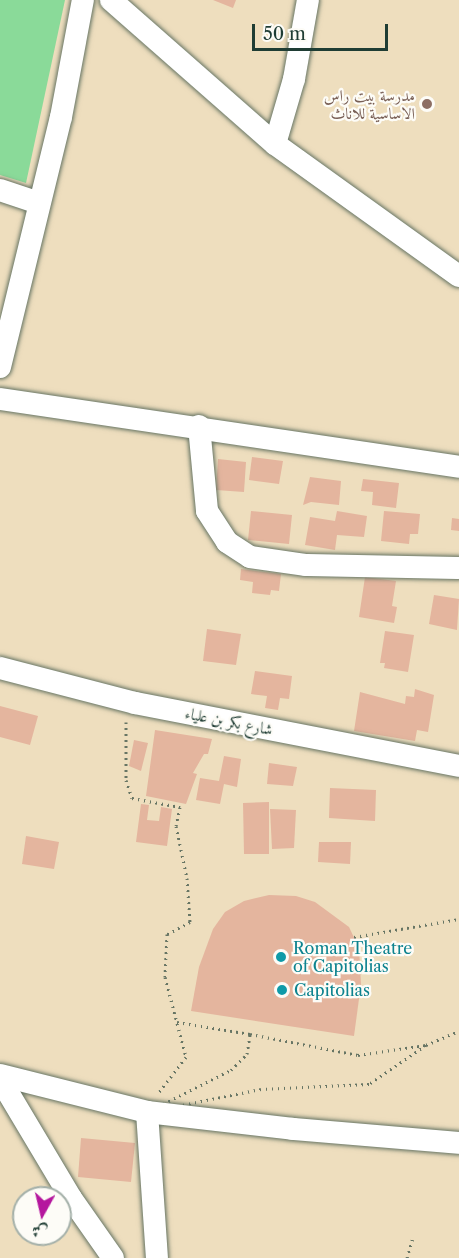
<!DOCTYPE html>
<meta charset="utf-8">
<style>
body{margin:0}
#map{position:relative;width:459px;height:1258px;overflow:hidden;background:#eedebe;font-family:"Libre Caslon Text",Amiri,serif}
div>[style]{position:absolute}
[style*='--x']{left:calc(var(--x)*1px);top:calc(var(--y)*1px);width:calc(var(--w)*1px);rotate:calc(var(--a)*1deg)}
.green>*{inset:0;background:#8ada99}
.building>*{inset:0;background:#e4b59e}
.path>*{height:3px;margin-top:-1.5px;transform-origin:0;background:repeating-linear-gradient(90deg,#677564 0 1.5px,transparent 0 6px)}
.roads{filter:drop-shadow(0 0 2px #677564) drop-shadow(0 0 2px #677564)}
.minor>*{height:22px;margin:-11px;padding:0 11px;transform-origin:11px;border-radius:11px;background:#fff}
.dots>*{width:16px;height:16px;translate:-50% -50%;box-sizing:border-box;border:3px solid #fdfcf7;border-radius:50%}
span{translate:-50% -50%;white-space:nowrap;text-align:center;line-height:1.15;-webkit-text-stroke:4.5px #fdfcf7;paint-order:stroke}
.education-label{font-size:16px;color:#785e54}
.right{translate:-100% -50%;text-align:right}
.street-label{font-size:16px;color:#1f3d34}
.culture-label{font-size:16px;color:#0d838f}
.left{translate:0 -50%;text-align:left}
.north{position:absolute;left:12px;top:1186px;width:60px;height:60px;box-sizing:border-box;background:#fdfcf7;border:2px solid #a4b0a9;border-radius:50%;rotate:188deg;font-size:16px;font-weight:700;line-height:24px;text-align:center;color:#1f3d34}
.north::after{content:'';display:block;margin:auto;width:21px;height:27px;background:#b5179e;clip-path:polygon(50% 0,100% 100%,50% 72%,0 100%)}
.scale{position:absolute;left:252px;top:24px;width:136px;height:27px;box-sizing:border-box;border:3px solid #1f3d34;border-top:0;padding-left:8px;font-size:18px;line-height:21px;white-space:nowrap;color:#1f3d34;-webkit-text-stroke:4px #fdfcf7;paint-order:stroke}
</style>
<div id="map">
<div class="green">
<i style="clip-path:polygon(0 0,65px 0,26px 183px,0 175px)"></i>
</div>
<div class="building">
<i style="clip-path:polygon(213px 0,236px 0,233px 8px)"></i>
<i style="clip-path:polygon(252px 457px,283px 461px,279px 484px,249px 480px)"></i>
<i style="clip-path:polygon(218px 459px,246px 462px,244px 492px,216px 490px)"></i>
<i style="clip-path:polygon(310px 477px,341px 481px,339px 505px,311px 502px,303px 505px)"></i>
<i style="clip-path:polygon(363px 479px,399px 483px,396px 508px,372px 505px,373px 492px,361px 491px)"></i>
<i style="clip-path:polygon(251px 511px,292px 515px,289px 544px,248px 540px)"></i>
<i style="clip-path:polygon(337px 511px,367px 516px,364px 537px,337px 535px,335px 550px,305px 545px,310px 517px,335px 521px)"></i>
<i style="clip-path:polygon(384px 511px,420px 514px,418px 534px,410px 534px,409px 544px,381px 541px)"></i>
<i style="clip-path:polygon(452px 518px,459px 519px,459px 531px,451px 530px)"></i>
<i style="clip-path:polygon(241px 569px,281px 574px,279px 591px,271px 590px,270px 595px,252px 593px,253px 582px,240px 580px)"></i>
<i style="clip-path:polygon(365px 577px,396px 581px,392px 606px,397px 607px,394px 623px,359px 617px)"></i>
<i style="clip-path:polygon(434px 595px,459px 599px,457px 630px,429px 624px)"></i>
<i style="clip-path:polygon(207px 629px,241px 634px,236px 665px,203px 661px)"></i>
<i style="clip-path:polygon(385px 631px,414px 635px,408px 672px,384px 668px,385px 663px,380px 663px)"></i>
<i style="clip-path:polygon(255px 671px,292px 676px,289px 699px,280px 698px,278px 710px,265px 708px,267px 696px,251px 694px)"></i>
<i style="clip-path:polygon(415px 689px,434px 695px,428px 732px,417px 730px,415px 741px,354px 731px,360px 692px,405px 704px,406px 696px,414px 697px)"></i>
<i style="clip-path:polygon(0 706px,38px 716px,30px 745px,0 737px)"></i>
<i style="clip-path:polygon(155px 730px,212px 739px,208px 754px,204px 754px,193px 773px,197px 774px,186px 804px,146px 796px)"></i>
<i style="clip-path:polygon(134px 740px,148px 743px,141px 771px,129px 766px)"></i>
<i style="clip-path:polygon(224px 756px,241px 759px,237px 787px,224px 784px,220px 804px,196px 800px,200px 778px,219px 781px)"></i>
<i style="clip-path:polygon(269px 763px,297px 767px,293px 786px,267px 784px)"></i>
<i style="clip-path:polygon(330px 788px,376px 790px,375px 821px,329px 818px)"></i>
<i style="clip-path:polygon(269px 802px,269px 854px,244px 854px,243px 803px)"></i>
<i style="clip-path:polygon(141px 804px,149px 805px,147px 820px,159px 821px,161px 807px,172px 809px,167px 846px,136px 842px)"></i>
<i style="clip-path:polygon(270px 809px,296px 810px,294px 848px,272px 849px)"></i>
<i style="clip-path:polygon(26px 836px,59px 842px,54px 869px,22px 864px)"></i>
<i style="clip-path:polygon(319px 842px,351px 842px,350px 864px,318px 862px)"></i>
<i style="clip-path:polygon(269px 895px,296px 896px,315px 902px,349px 927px,359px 948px,361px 984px,354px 1036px,191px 1011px,199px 967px,213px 929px,225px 912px,244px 901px)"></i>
<i style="clip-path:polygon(81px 1138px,135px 1143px,131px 1182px,78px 1177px)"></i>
</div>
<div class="path">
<i style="--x:126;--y:722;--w:58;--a:90"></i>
<i style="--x:126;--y:780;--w:19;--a:72"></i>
<i style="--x:132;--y:798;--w:49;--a:10.6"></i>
<i style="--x:180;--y:807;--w:19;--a:102"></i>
<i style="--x:176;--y:826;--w:53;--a:78.1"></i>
<i style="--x:187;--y:878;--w:44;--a:86.1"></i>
<i style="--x:190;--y:922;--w:26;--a:152"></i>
<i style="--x:167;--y:934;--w:43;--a:92.7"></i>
<i style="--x:165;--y:977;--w:83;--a:75.3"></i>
<i style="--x:186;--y:1057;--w:44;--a:127.6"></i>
<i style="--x:354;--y:937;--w:107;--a:-9.7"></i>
<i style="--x:177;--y:1022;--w:74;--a:9.3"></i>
<i style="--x:250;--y:1034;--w:110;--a:11"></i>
<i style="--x:358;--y:1055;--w:69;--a:-8.4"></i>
<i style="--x:426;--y:1045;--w:69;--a:145.6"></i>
<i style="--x:369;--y:1084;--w:108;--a:177.3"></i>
<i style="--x:261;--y:1089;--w:116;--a:168.6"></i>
<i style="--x:147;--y:1112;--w:94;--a:-26.6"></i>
<i style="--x:231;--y:1070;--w:23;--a:-45"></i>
<i style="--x:247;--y:1054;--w:20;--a:-81"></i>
<i style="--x:426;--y:1045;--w:36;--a:-23"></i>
<i style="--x:407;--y:1258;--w:22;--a:-74"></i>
</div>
<div class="roads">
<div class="minor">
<i style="--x:111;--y:0;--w:218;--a:41.3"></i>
<i style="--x:275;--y:144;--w:226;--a:35.7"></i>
<i style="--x:275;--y:144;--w:68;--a:-73.7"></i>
<i style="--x:294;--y:79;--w:80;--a:-80"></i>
<i style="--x:0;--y:190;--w:41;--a:18.4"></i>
<i style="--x:0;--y:367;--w:257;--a:-76.3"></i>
<i style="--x:61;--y:117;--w:119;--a:-79.4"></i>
<i style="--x:0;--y:399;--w:464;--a:8.4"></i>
<i style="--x:199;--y:426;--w:85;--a:84.6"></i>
<i style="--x:207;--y:511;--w:37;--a:57"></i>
<i style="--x:227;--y:542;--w:27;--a:33"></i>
<i style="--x:250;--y:557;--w:57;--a:8.1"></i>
<i style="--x:306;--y:565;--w:153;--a:1.1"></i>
<i style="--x:0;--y:668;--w:139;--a:14.5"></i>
<i style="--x:135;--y:703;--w:330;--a:11"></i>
<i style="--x:0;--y:1075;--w:152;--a:14.1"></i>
<i style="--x:147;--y:1112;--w:147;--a:6.6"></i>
<i style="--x:293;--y:1129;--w:167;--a:4.8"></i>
<i style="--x:0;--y:1079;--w:139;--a:59.2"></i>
<i style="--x:71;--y:1198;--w:73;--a:55"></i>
<i style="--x:147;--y:1112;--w:146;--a:86.1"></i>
</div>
</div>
<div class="dots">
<i style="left:427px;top:104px;background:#8d6e63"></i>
<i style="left:281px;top:957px;background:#0f9aa8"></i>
<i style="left:282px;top:990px;background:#0f9aa8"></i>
</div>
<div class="education-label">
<span class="right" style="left:415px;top:104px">مدرسة بيت راس<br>الاساسية للاناث</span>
</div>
<div class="street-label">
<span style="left:229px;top:721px;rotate:11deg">شارع بكر بن علياء</span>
</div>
<div class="culture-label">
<span class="left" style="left:293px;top:957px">Roman Theatre<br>of Capitolias</span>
<span class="left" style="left:294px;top:990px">Capitolias</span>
</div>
<div class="north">ش</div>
<div class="scale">50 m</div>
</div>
